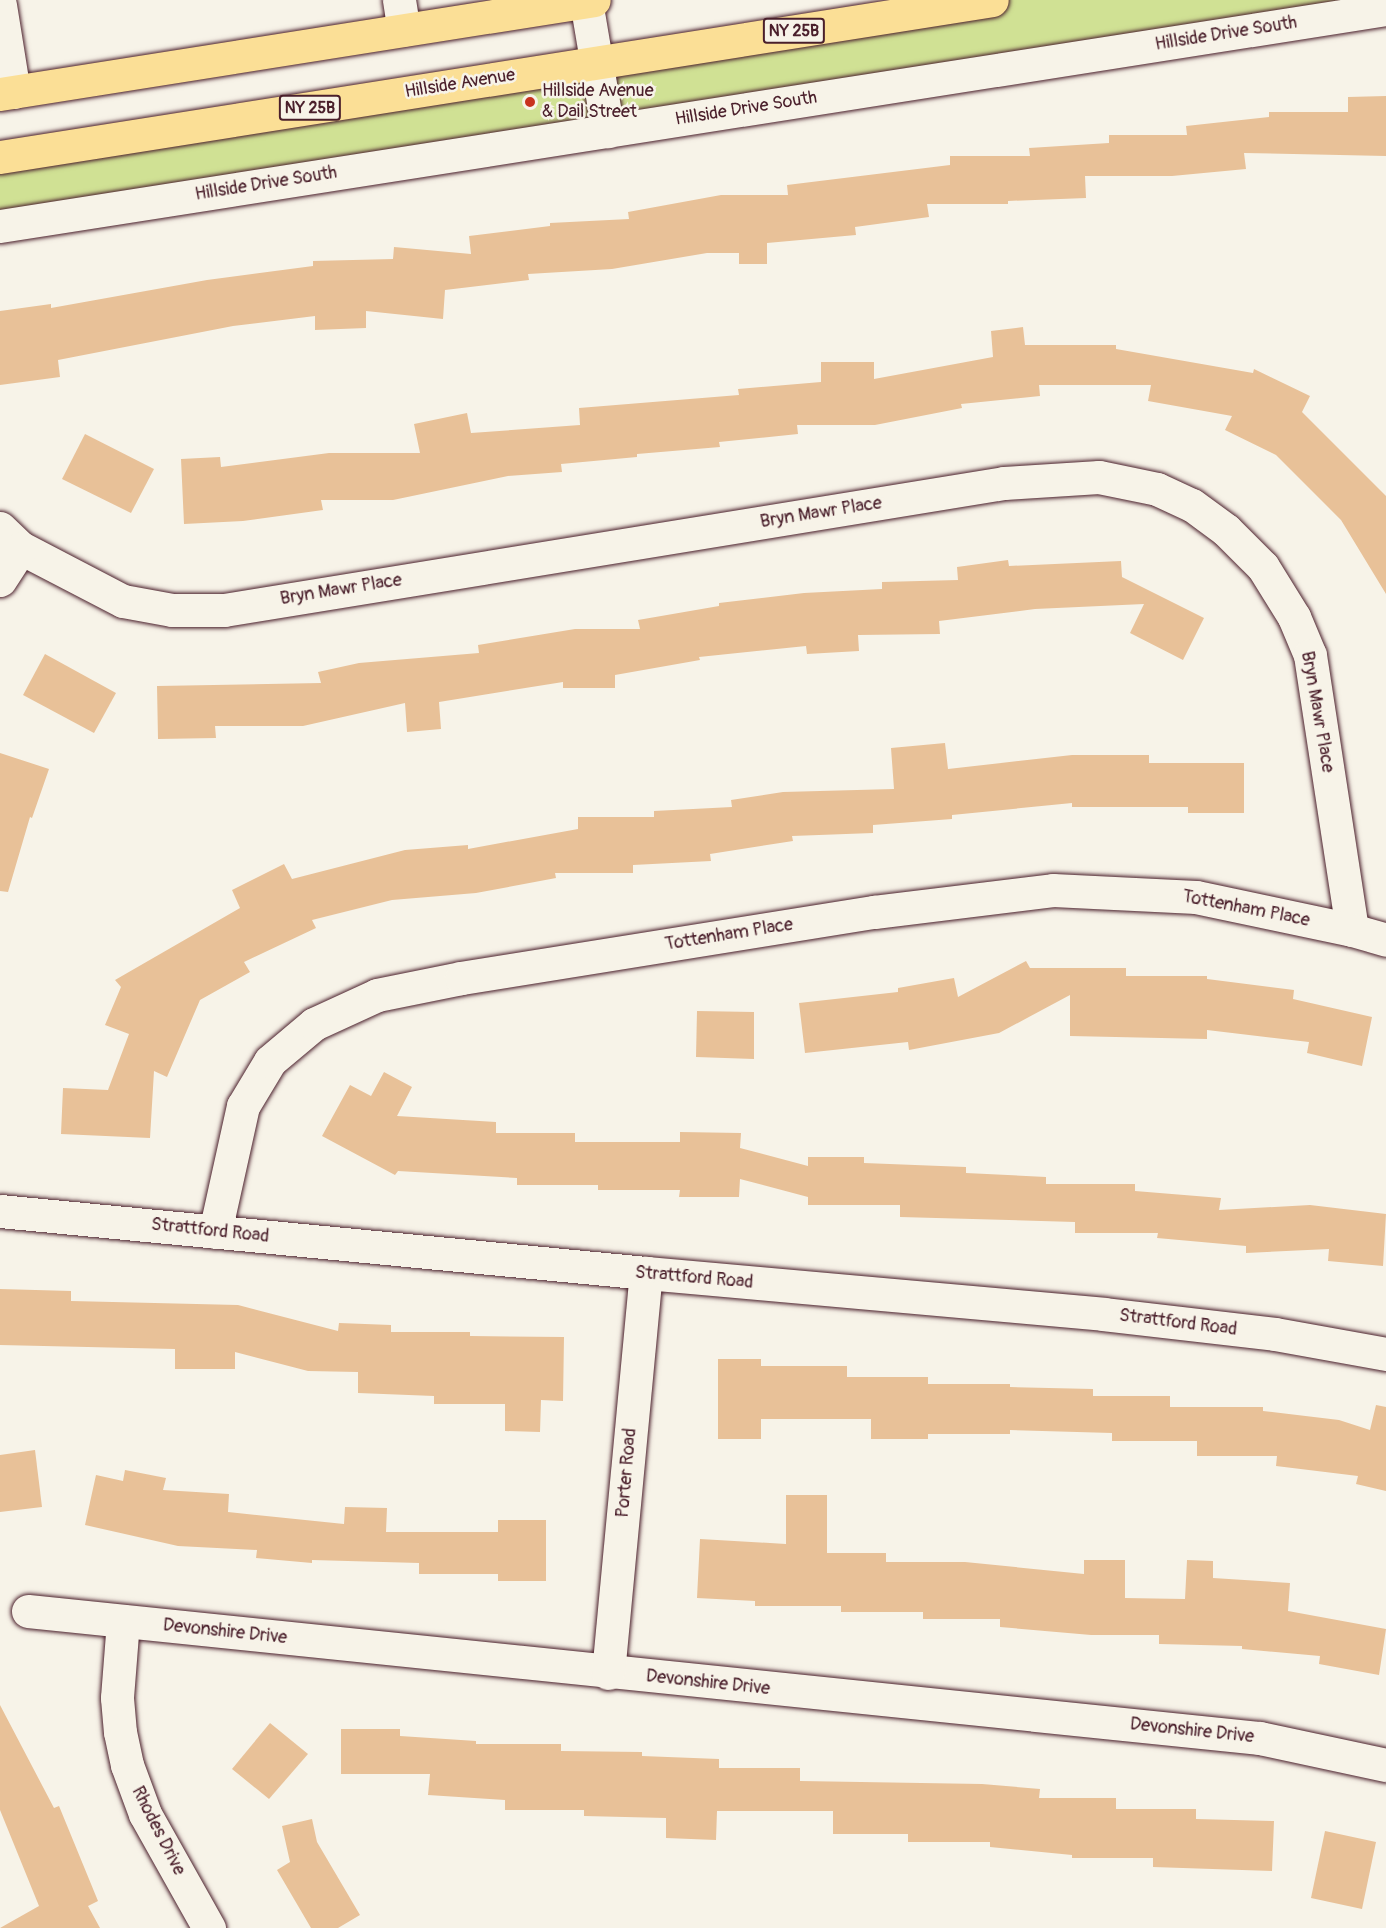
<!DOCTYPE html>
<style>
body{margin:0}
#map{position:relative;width:1386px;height:1928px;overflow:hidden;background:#f7f3e8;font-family:Pangolin,sans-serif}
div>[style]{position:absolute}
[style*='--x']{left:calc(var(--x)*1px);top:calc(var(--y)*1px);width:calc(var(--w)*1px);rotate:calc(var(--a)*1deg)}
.green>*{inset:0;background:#d0e194}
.building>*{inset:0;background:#e8c198}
.roads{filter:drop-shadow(0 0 2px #4a1f2b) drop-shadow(0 0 2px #4a1f2b)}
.minor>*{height:33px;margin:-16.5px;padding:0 16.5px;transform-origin:16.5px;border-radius:16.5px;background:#f7f3e8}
.major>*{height:33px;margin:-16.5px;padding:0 16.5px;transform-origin:16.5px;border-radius:16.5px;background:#fbdf96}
.dots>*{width:16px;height:16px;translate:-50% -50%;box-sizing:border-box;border:3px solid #f7f3e8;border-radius:50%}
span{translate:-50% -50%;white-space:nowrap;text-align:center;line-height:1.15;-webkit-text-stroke:5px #f7f3e8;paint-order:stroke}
.shield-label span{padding:2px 4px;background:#f7f3e8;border:2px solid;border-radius:4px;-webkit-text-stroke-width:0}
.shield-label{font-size:16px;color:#4a1f2b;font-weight:700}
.street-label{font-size:18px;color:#4a1f2b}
.poi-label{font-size:18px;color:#4a1f2b}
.left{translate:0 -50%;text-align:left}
</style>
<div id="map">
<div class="green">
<i style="clip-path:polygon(992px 0,1386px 0,0 226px,0 157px)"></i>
</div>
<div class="building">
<i style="clip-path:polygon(1386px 96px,1386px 156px,1244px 153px,1246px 169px,1172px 176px,1085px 176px,1086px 198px,1008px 201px,1008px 204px,927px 204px,929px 217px,855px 227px,856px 235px,767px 243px,767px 264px,739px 264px,739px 253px,707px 253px,612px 269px,528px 274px,529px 280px,445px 290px,443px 319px,366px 311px,366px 328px,315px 330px,315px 316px,233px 326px,58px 360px,60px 377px,0 385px,0 311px,51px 304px,51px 308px,207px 280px,313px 266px,313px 261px,393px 259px,394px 247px,471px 254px,469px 236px,550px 226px,550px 223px,629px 219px,628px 212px,721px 195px,788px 195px,787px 185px,950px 165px,950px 156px,1030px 156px,1029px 148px,1109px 143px,1109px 135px,1187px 135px,1186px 126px,1269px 117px,1269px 112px,1348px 112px,1348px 97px)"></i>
<i style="clip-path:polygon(1023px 327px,1025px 345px,1116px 345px,1116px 349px,1253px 373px,1254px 369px,1310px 396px,1302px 412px,1386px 496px,1386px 594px,1341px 520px,1276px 455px,1225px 430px,1232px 416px,1148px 401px,1151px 385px,1039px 385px,1040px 396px,961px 404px,962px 408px,875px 425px,797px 425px,798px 434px,719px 442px,720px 447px,637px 454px,637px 457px,561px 464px,562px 472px,508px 476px,393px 500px,321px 500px,323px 510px,243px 521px,184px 524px,181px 459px,220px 457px,221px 467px,329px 453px,420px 453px,414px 424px,467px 413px,471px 433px,580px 425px,579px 408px,739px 395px,738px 389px,821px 382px,821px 362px,874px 362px,874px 379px,993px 357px,991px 331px)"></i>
<i style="clip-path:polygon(85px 434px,154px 469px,131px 513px,62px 479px)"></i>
<i style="clip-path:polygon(1008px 560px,1009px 566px,1121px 561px,1122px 577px,1204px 618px,1183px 660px,1130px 633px,1144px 604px,1035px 609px,939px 621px,940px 634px,858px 635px,859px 651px,807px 654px,806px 646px,699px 657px,700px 660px,615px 675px,615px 688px,563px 688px,563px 682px,439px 702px,441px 729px,407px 732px,405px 703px,303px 726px,215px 726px,216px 738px,158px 739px,157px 686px,321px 683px,318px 672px,359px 663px,479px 653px,478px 645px,575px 629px,640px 629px,638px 620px,719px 606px,719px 603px,804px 593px,882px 589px,882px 582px,958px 580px,957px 567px)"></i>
<i style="clip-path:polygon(45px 654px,116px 693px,94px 733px,23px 695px)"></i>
<i style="clip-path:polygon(945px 743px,948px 769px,1072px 755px,1149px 755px,1149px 763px,1244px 763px,1244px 813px,1188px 813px,1188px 807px,1072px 807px,1072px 803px,952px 815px,952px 819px,873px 825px,873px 833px,792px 836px,793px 841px,710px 854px,711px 861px,633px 865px,633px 873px,555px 873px,556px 878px,476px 893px,392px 900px,312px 920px,316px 928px,244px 962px,250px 972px,200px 1000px,167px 1077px,154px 1071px,150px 1138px,61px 1134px,63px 1088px,108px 1090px,129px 1034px,105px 1025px,121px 987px,115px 980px,240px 908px,232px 890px,284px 864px,292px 879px,405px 850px,468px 845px,468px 849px,578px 829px,578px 817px,654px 817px,654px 811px,732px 807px,731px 800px,783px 792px,894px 789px,891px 748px)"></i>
<i style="clip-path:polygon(0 753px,49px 769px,32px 818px,30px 817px,8px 892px,0 891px)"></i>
<i style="clip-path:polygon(1026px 961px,1030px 968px,1126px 968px,1126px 976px,1207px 976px,1207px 979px,1294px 990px,1293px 999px,1372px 1017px,1362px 1066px,1307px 1053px,1309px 1042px,1207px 1030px,1207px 1039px,1070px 1036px,1070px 995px,999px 1033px,909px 1050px,908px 1042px,805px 1053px,799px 1003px,898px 992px,898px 988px,954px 978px,958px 997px)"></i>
<i style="clip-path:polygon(697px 1011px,754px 1012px,754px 1059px,696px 1057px)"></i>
<i style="clip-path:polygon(384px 1072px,412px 1087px,397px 1116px,496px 1122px,496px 1133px,575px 1133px,575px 1142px,680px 1142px,680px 1132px,741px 1133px,740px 1148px,808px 1166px,808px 1157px,864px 1157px,864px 1163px,966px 1167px,966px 1173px,1046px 1177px,1046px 1184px,1135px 1184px,1135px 1191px,1221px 1198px,1219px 1210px,1310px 1205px,1386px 1214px,1383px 1266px,1328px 1261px,1329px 1249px,1246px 1253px,1246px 1246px,1157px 1238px,1158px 1233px,1075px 1233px,1075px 1222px,900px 1217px,900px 1205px,808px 1205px,808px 1197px,740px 1179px,739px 1197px,679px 1197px,680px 1190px,598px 1190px,598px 1185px,517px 1185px,517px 1178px,398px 1171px,395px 1175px,322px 1136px,350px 1085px,371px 1096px)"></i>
<i style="clip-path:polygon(0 1289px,71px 1291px,71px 1301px,238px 1305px,338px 1331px,339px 1323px,391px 1325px,391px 1332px,470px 1332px,470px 1336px,564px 1337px,563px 1401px,541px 1400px,540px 1432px,505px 1431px,505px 1404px,434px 1404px,434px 1396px,358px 1393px,358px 1372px,308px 1371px,235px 1352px,235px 1369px,175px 1369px,175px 1349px,0 1345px)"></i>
<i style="clip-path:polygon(718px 1359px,761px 1359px,761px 1366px,847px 1366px,847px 1377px,928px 1377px,928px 1384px,1010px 1384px,1010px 1387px,1093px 1389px,1093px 1396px,1170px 1396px,1170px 1407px,1263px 1407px,1263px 1411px,1339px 1420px,1370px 1430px,1376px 1405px,1386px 1407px,1386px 1491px,1356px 1484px,1358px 1476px,1276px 1466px,1277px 1456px,1197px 1456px,1197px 1441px,1112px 1441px,1112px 1433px,1010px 1430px,1010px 1434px,928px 1434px,928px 1439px,871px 1439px,871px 1419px,761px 1419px,761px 1439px,718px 1439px)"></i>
<i style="clip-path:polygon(35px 1450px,42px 1507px,0 1512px,0 1455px)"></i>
<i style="clip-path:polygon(125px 1470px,166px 1478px,163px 1490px,229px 1494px,228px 1512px,344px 1524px,345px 1507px,387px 1508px,386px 1532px,498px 1532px,498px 1520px,546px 1520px,546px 1581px,498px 1581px,498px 1574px,419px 1574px,419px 1563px,312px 1560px,312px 1563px,256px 1558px,257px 1550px,178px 1546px,85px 1525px,96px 1475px,123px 1481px)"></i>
<i style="clip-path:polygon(786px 1495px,827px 1495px,827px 1553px,886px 1553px,886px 1562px,965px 1562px,1084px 1574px,1084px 1560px,1125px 1560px,1125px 1598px,1185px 1599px,1187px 1560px,1213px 1561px,1213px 1578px,1290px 1583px,1288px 1611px,1386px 1629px,1379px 1675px,1319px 1664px,1320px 1656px,1242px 1649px,1242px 1646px,1159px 1644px,1159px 1635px,1091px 1635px,1000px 1627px,1000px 1619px,923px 1619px,923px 1612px,841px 1612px,841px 1606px,755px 1606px,755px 1601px,697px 1598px,700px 1539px,786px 1544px)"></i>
<i style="clip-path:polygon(0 1705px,54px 1808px,59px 1806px,98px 1901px,88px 1906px,100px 1928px,0 1928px,39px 1906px,0 1810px)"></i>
<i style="clip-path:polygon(270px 1723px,308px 1754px,269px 1799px,232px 1769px)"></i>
<i style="clip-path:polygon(341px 1729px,400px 1729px,400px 1736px,476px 1741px,476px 1744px,561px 1744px,561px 1751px,642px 1752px,642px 1756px,719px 1759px,719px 1768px,800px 1768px,800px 1781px,982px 1784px,1040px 1789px,1039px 1798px,1116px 1798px,1116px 1809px,1196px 1809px,1196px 1819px,1274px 1821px,1272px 1871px,1153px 1867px,1153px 1858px,1072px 1858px,1072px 1855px,990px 1847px,990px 1842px,908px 1842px,908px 1834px,833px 1834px,833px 1811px,717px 1811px,716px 1840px,666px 1838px,666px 1818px,584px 1816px,584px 1810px,505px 1810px,505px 1800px,428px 1795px,430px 1774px,341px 1774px)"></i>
<i style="clip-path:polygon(312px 1819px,317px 1842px,360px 1915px,338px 1928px,311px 1928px,277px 1870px,290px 1862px,282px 1826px)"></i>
<i style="clip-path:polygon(1325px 1831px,1376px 1842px,1362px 1909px,1311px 1898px)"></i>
</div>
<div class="roads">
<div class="minor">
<i style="--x:399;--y:0;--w:30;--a:81"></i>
<i style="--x:586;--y:1;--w:132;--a:80.4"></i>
<i style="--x:0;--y:5;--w:88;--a:80.9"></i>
<i style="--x:0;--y:226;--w:1403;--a:-8.9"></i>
<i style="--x:0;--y:528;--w:29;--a:44"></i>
<i style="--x:21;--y:548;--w:115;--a:27.5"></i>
<i style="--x:123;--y:601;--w:50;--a:10.4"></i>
<i style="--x:172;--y:610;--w:52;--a:0"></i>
<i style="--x:224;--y:610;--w:790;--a:-9.25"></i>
<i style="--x:1004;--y:483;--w:95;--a:-3.6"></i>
<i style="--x:1099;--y:477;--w:59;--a:11.7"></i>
<i style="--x:1157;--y:489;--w:38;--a:25"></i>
<i style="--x:1192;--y:505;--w:42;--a:36.3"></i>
<i style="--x:1226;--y:530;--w:52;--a:45"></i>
<i style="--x:1263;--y:567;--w:59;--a:58.2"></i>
<i style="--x:1294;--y:617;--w:41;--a:67.2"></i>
<i style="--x:1310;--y:655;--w:278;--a:81.3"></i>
<i style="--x:0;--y:580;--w:38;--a:-57"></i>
<i style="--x:0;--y:1211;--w:649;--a:5.48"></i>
<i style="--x:646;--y:1273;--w:459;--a:5.1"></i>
<i style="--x:1103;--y:1314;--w:173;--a:6.6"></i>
<i style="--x:1275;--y:1334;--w:113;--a:10.2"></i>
<i style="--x:215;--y:1232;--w:129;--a:-77.5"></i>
<i style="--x:243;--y:1106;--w:52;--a:-59"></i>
<i style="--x:270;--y:1061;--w:57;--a:-40.1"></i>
<i style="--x:314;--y:1024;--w:69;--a:-24.7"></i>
<i style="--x:377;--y:995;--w:86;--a:-11.4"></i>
<i style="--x:461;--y:978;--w:418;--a:-9.1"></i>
<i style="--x:874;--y:912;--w:180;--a:-7"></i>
<i style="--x:1053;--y:890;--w:143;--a:2.8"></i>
<i style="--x:1196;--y:897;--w:159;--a:11.9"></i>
<i style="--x:1352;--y:930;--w:35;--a:16"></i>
<i style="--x:28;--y:1611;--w:1239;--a:5.89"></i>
<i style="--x:1260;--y:1738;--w:129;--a:12.1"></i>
<i style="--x:123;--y:1621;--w:77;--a:94.5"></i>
<i style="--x:117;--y:1698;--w:34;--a:85"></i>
<i style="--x:120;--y:1732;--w:34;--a:78"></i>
<i style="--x:127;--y:1765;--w:52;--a:69.8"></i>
<i style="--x:145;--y:1814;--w:131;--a:60.7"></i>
<i style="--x:608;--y:1673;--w:402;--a:-84.6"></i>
</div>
<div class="major">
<i style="--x:0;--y:94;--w:601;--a:-8.99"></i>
<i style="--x:0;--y:157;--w:1004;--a:-8.99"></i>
</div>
</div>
<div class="dots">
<i style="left:530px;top:102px;background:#c8321e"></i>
</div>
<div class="shield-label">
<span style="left:794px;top:31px">NY 25B</span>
<span style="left:310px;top:108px">NY 25B</span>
</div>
<div class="street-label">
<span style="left:1226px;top:34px;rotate:-9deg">Hillside Drive South</span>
<span style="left:460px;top:84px;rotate:-9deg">Hillside Avenue</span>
<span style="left:746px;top:109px;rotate:-9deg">Hillside Drive South</span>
<span style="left:266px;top:184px;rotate:-9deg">Hillside Drive South</span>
<span style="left:821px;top:513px;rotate:-9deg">Bryn Mawr Place</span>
<span style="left:341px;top:590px;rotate:-9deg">Bryn Mawr Place</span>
<span style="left:1317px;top:712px;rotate:80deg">Bryn Mawr Place</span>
<span style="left:1246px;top:909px;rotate:11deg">Tottenham Place</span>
<span style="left:729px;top:935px;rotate:-9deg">Tottenham Place</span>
<span style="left:210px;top:1231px;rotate:6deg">Strattford Road</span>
<span style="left:694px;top:1278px;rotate:5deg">Strattford Road</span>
<span style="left:1178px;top:1323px;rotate:7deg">Strattford Road</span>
<span style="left:627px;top:1473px;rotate:-85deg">Porter Road</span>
<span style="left:225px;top:1632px;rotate:6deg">Devonshire Drive</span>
<span style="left:708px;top:1683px;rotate:6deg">Devonshire Drive</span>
<span style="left:1192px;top:1731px;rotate:6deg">Devonshire Drive</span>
<span style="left:158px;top:1831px;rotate:63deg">Rhodes Drive</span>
</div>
<div class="poi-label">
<span class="left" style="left:542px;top:102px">Hillside Avenue<br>&amp; Dail Street</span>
</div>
</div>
